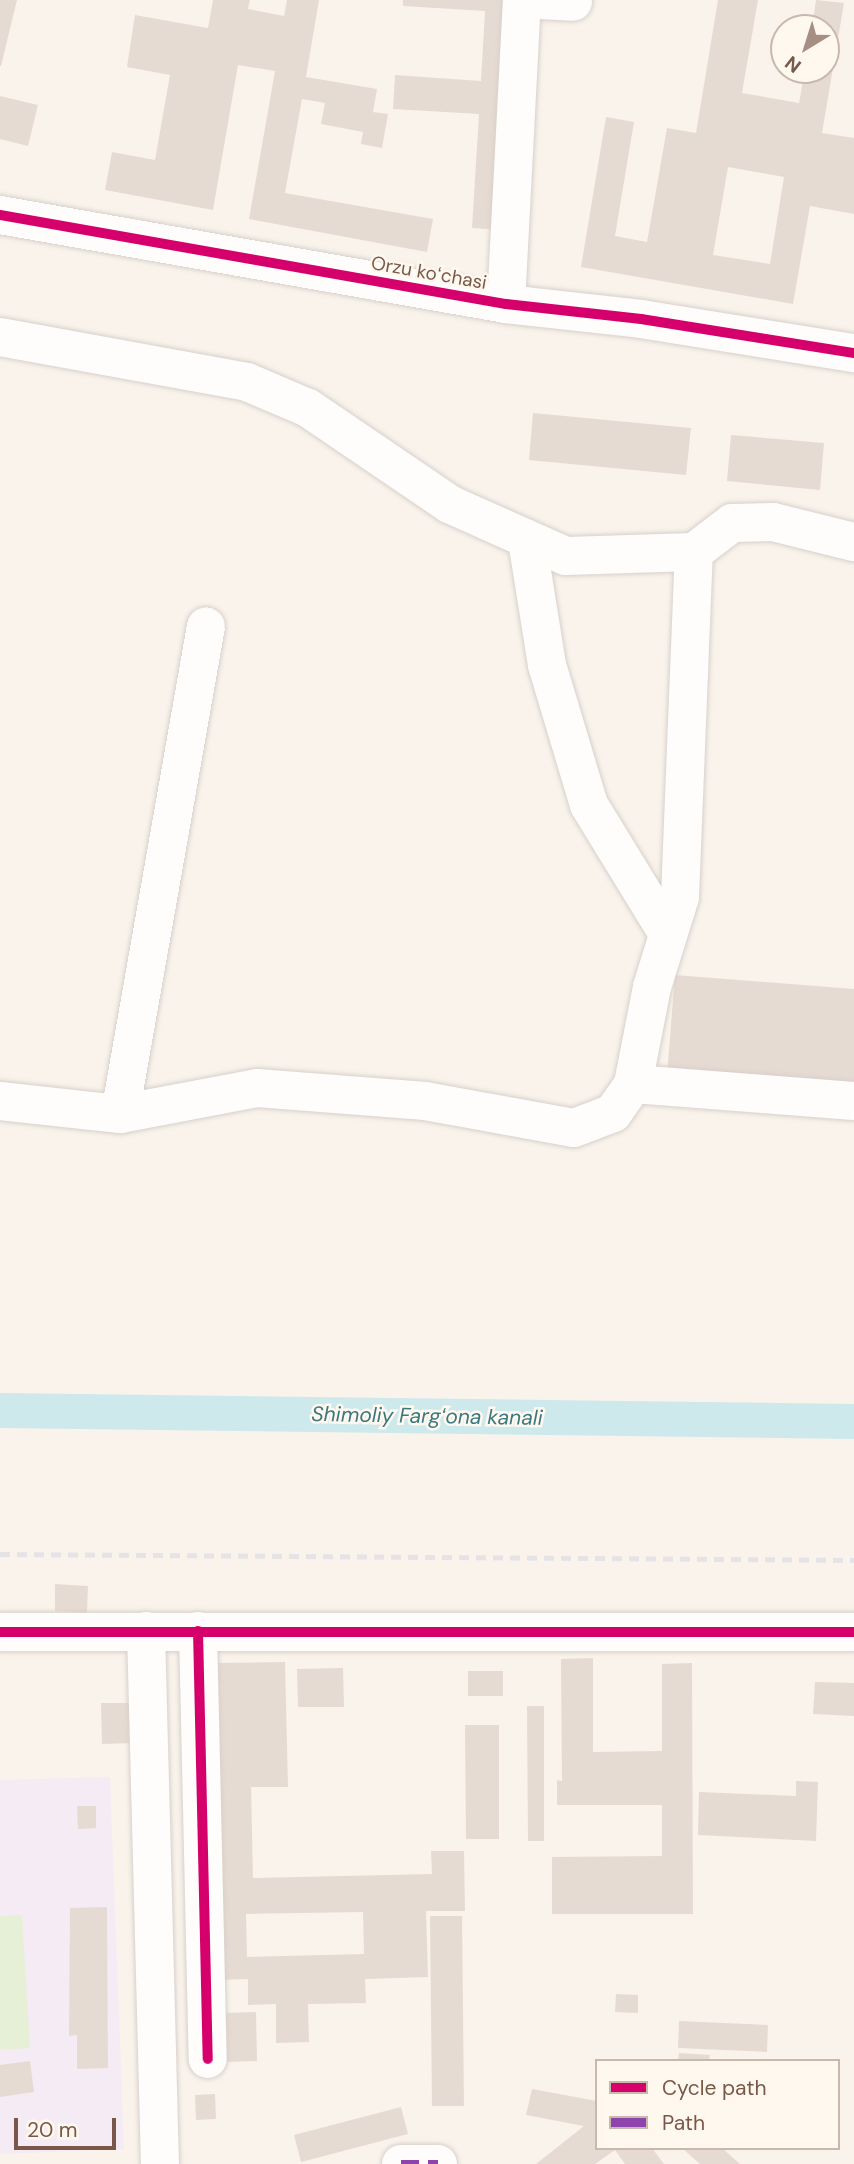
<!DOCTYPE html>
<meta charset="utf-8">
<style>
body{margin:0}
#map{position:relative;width:854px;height:2164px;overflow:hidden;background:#f9f3ec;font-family:"DM Sans",sans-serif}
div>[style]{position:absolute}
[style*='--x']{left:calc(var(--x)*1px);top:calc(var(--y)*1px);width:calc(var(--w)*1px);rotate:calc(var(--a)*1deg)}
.education>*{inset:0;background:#f5ebf4}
.green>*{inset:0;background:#e6f0d6}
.canal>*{height:35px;margin:-17.5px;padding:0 17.5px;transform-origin:17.5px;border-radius:17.5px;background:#cde9eb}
.building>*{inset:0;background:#e6dbd3}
.roads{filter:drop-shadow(0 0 2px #d8d0ca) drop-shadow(0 0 2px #d8d0ca)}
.minor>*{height:38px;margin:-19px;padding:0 19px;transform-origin:19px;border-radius:19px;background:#fefdfc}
.rail>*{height:5px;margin-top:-2.5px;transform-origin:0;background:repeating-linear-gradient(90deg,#e5e3e6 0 10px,transparent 0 17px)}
.quiet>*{height:9px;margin-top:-4.5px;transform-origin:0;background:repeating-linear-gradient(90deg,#8e44ad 0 18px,transparent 0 27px)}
.cycleway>*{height:10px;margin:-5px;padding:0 5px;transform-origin:5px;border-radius:5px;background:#d6006c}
span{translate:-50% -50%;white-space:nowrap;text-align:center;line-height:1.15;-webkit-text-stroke:5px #fff8ef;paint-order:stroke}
.street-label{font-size:19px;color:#7a5849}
.water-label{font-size:21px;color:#3b7880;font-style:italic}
.legend{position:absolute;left:595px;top:2059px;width:245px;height:91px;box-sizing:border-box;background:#fff8ef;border:2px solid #cab8ad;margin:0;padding:9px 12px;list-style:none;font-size:21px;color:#7a5849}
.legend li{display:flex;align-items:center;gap:14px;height:35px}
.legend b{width:35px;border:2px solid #cab8ad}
.north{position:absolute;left:770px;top:14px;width:70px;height:70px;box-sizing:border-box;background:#fff8ef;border:2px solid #cab8ad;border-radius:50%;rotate:218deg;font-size:19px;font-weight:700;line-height:28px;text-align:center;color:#7a5849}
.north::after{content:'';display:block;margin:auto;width:24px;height:32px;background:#a68e82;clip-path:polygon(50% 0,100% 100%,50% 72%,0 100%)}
.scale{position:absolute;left:14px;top:2118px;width:102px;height:32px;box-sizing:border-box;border:4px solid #7a5849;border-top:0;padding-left:9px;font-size:21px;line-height:24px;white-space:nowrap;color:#7a5849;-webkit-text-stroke:5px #fff8ef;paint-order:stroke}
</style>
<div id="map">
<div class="education">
<i style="clip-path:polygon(110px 1777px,124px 2149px,0 2154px,0 1780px)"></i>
</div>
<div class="green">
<i style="clip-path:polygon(22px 1915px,30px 2048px,0 2050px,0 1916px)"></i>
</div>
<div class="canal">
<i style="--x:0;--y:1410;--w:854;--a:0.74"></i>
</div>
<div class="building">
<i style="clip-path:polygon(0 0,17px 0,1px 66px,0 66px)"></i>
<i style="clip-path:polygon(213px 0,250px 0,248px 9px,284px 16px,287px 0,319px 0,306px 77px,377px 89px,373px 112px,388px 114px,382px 148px,361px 144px,363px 132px,321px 124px,325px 103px,302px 99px,285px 193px,433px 219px,427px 252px,249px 219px,275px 71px,238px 65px,213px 210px,105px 190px,112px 152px,155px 160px,170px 75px,127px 67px,135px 15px,208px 28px)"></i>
<i style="clip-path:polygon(403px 0,516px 0,502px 230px,472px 228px,479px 114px,393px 109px,395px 75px,481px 81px,485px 11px,403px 6px)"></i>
<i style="clip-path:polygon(evenodd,718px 0,758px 0,742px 93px,799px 103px,805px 70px,826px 70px,826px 28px,812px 28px,816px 0,844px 3px,822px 133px,854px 138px,854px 214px,810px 206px,793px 304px,581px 267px,606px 117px,634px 122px,615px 236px,647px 242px,667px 128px,696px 133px,718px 0,728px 167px,784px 177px,770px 264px,713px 255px,728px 167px)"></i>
<i style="clip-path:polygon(0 96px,38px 105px,28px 146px,0 139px)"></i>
<i style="clip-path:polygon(533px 413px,691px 428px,686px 475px,529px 460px)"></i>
<i style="clip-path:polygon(731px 435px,824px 443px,820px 490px,727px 481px)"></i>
<i style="clip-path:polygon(675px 975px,854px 989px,854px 1089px,667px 1075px)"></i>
<i style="clip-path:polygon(55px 1584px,88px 1586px,87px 1613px,55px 1611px)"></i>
<i style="clip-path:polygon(593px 1658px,593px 1752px,662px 1751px,662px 1664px,692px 1663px,693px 1914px,552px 1914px,552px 1857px,662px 1856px,662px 1805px,557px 1805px,557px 1780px,562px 1781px,561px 1659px)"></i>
<i style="clip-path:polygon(evenodd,285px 1662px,288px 1787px,251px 1787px,253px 1878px,432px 1874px,431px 1851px,464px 1851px,465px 1911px,426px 1911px,428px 1977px,365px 1979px,366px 2003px,308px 2004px,309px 2042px,276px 2043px,276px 2004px,248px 2005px,248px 1979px,217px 1980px,210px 1663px,285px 1662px,363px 1912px,364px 1954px,247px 1957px,246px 1914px,363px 1912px)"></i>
<i style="clip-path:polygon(343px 1668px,344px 1707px,298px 1707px,297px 1669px)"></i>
<i style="clip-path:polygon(468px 1671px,503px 1671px,503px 1696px,468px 1696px)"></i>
<i style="clip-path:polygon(815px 1682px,854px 1683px,854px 1716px,813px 1714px)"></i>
<i style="clip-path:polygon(101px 1703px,131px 1703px,132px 1743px,102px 1744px)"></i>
<i style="clip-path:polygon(527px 1706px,544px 1706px,544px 1841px,528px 1841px)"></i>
<i style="clip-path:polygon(465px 1725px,499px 1725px,499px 1839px,466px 1839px)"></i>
<i style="clip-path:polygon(796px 1781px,818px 1782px,816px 1841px,698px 1835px,699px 1792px,796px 1796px)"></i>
<i style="clip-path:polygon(77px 1806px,96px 1806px,96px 1828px,78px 1829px)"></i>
<i style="clip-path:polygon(107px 1907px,108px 2068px,77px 2069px,77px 2035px,69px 2036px,70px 1908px)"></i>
<i style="clip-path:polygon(430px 1916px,462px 1916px,464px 2106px,432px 2106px)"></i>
<i style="clip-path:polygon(616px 1994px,638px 1995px,638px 2013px,615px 2012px)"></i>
<i style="clip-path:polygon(256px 2012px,257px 2061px,226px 2062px,225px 2013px)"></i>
<i style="clip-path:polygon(679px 2021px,768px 2025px,767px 2052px,678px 2048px)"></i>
<i style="clip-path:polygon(679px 2053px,710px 2055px,709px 2061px,678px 2061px)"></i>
<i style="clip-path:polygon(30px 2061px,34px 2092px,0 2097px,0 2065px)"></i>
<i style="clip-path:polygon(532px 2089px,597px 2101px,597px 2148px,652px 2148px,664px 2164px,625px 2164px,615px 2150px,595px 2164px,536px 2164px,584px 2126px,526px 2115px)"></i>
<i style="clip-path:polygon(215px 2094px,216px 2119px,196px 2120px,195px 2095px)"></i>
<i style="clip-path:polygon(401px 2107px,408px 2134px,301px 2162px,294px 2135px)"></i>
<i style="clip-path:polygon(682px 2148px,722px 2148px,740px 2164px,700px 2164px)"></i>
</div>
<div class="roads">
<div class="minor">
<i style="--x:540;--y:0;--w:33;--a:3"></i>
<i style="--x:0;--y:215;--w:514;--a:9.98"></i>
<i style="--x:506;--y:304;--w:136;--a:6.3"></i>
<i style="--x:641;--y:319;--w:216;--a:9.1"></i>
<i style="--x:506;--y:304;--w:304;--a:-87"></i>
<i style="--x:0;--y:337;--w:251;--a:10.3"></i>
<i style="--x:247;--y:382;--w:66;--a:23.1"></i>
<i style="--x:308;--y:408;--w:171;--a:34.2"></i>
<i style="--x:449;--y:504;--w:128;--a:24"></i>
<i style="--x:566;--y:556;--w:128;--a:-1.8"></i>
<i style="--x:694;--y:552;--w:48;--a:-37.3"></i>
<i style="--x:732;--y:523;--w:41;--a:-1.4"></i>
<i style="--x:773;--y:522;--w:83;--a:13.9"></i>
<i style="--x:527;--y:540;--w:127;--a:80.9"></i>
<i style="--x:547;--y:665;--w:146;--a:73.3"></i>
<i style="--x:589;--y:805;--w:151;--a:58.5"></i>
<i style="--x:633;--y:1084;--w:222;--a:4.4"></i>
<i style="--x:0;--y:1101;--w:121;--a:6.2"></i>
<i style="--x:120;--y:1114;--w:139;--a:-10.7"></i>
<i style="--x:257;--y:1088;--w:169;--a:4.4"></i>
<i style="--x:425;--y:1101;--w:151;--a:10.3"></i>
<i style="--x:574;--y:1128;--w:42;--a:-21"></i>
<i style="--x:613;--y:1113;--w:35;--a:-55"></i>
<i style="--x:633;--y:1084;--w:99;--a:-78.9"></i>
<i style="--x:652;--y:987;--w:94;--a:-72.7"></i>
<i style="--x:680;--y:897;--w:345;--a:-87.7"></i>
<i style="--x:120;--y:1114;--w:495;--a:-80"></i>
<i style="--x:146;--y:1631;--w:533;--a:88.5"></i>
<i style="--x:198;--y:1631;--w:428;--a:88.7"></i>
<i style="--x:0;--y:1632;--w:854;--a:0"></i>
<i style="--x:401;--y:2164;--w:37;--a:0"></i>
</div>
</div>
<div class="rail">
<i style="--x:0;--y:1554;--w:854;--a:0.4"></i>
</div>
<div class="quiet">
<i style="--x:401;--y:2164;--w:37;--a:0"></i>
</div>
<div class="cycleway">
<i style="--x:0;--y:215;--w:514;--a:9.98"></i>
<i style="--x:506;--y:304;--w:136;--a:6.3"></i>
<i style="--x:641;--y:319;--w:216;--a:9.1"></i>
<i style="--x:198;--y:1631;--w:428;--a:88.7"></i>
<i style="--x:0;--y:1632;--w:854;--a:0"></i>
</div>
<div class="street-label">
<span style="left:429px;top:273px;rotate:10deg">Orzu koʻchasi</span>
</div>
<div class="water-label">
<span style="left:427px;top:1416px;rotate:1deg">Shimoliy Fargʻona kanali</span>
</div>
<ul class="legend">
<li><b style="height:9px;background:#d6006c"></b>Cycle path</li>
<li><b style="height:9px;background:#8e44ad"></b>Path</li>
</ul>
<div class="north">N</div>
<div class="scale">20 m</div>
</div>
